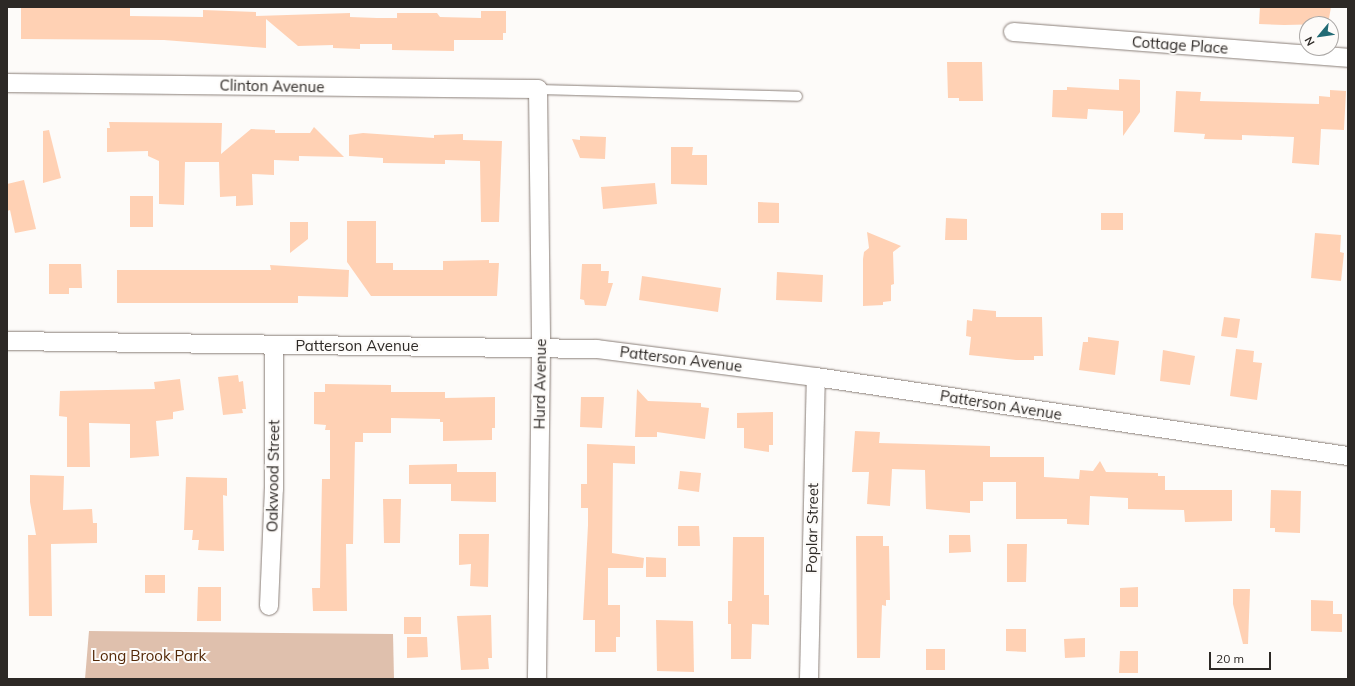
<!DOCTYPE html>
<style>
body{margin:0}
#map{position:relative;width:1355px;height:686px;overflow:hidden;background:#fdfbf9;font-family:Mulish,sans-serif}
div>[style]{position:absolute}
[style*='--x']{left:calc(var(--x)*1px);top:calc(var(--y)*1px);width:calc(var(--w)*1px);rotate:calc(var(--a)*1deg)}
.green>*{inset:0;background:#dfc0ad}
.building>*{inset:0;background:#ffd1b4}
.roads{filter:drop-shadow(0 0 1px #8a7f78) drop-shadow(0 0 1px #8a7f78)}
.service>*{height:9px;margin:-4.5px;padding:0 4.5px;transform-origin:4.5px;border-radius:4.5px;background:#fff}
.minor>*{height:18px;margin:-9px;padding:0 9px;transform-origin:9px;border-radius:9px;background:#fff}
span{translate:-50% -50%;white-space:nowrap;text-align:center;line-height:1.15;-webkit-text-stroke:4px #fdfbf9;paint-order:stroke}
.street-label{font-size:15px;color:#2d2926}
.park-label{font-size:15px;color:#532807}
.frame{position:absolute;inset:0;border:8px solid #2d2926;pointer-events:none}
.north{position:absolute;left:1299px;top:16px;width:40px;height:40px;box-sizing:border-box;background:#fdfbf9;border:1px solid #aaa7a5;border-radius:50%;rotate:241deg;font-size:11px;font-weight:700;line-height:16px;text-align:center;color:#2d2926}
.north::after{content:'';display:block;margin:auto;width:14px;height:18px;background:#226b75;clip-path:polygon(50% 0,100% 100%,50% 72%,0 100%)}
.scale{position:absolute;left:1209px;top:652px;width:62px;height:18px;box-sizing:border-box;border:2px solid #2d2926;border-top:0;padding-left:5px;font-size:12px;line-height:14px;white-space:nowrap;color:#2d2926;-webkit-text-stroke:3px #fdfbf9;paint-order:stroke}
</style>
<div id="map">
<div class="green">
<i style="clip-path:polygon(89px 631px,393px 634px,394px 679px,85px 679px)"></i>
</div>
<div class="building">
<i style="clip-path:polygon(21px 7px,130px 7px,130px 16px,203px 17px,203px 10px,256px 12px,256px 16px,350px 13px,350px 17px,377px 18px,397px 18px,397px 13px,437px 13px,440px 17px,481px 18px,481px 11px,506px 11px,506px 33px,503px 33px,503px 40px,454px 40px,454px 51px,392px 50px,392px 44px,360px 44px,360px 49px,333px 48px,333px 45px,298px 46px,266px 19px,266px 48px,164px 40px,21px 39px)"></i>
<i style="clip-path:polygon(1260px 7px,1331px 7px,1328px 24px,1284px 25px,1259px 24px)"></i>
<i style="clip-path:polygon(947px 62px,982px 62px,983px 101px,959px 101px,959px 98px,948px 98px)"></i>
<i style="clip-path:polygon(1119px 79px,1140px 80px,1140px 112px,1123px 136px,1123px 111px,1088px 109px,1087px 119px,1052px 117px,1053px 90px,1067px 90px,1067px 87px,1119px 90px)"></i>
<i style="clip-path:polygon(1330px 90px,1346px 91px,1344px 130px,1321px 129px,1319px 165px,1292px 163px,1294px 137px,1242px 135px,1242px 140px,1204px 139px,1205px 134px,1174px 132px,1176px 91px,1201px 92px,1200px 101px,1319px 104px,1319px 96px,1330px 97px)"></i>
<i style="clip-path:polygon(109px 122px,222px 123px,221px 154px,251px 129px,275px 130px,275px 133px,310px 133px,314px 127px,344px 157px,299px 156px,299px 161px,274px 160px,274px 175px,252px 174px,253px 205px,236px 206px,236px 196px,220px 197px,219px 162px,185px 162px,184px 205px,159px 204px,159px 161px,148px 156px,148px 151px,107px 152px,107px 128px,110px 128px)"></i>
<i style="clip-path:polygon(49px 130px,61px 178px,43px 183px,43px 131px)"></i>
<i style="clip-path:polygon(363px 133px,434px 138px,434px 135px,463px 134px,463px 140px,502px 141px,499px 222px,481px 222px,480px 161px,445px 160px,445px 164px,383px 163px,383px 158px,349px 156px,349px 135px)"></i>
<i style="clip-path:polygon(580px 136px,606px 137px,605px 159px,580px 158px,572px 139px,580px 140px)"></i>
<i style="clip-path:polygon(671px 147px,693px 147px,692px 155px,707px 155px,707px 185px,671px 184px)"></i>
<i style="clip-path:polygon(24px 180px,36px 229px,15px 233px,10px 210px,7px 211px,7px 184px)"></i>
<i style="clip-path:polygon(655px 183px,657px 204px,603px 209px,601px 187px)"></i>
<i style="clip-path:polygon(130px 196px,153px 196px,153px 227px,130px 227px)"></i>
<i style="clip-path:polygon(758px 202px,779px 203px,779px 223px,758px 223px)"></i>
<i style="clip-path:polygon(1101px 213px,1123px 213px,1123px 230px,1101px 230px)"></i>
<i style="clip-path:polygon(946px 218px,967px 219px,967px 240px,945px 240px)"></i>
<i style="clip-path:polygon(347px 221px,376px 221px,376px 263px,393px 263px,393px 270px,443px 270px,443px 261px,489px 260px,489px 263px,499px 263px,497px 296px,371px 296px,347px 262px)"></i>
<i style="clip-path:polygon(290px 222px,308px 222px,308px 239px,290px 253px)"></i>
<i style="clip-path:polygon(867px 232px,901px 246px,893px 252px,894px 284px,891px 285px,891px 301px,883px 302px,883px 305px,863px 306px,863px 259px,864px 252px,869px 248px)"></i>
<i style="clip-path:polygon(1315px 233px,1341px 235px,1340px 252px,1344px 253px,1341px 281px,1311px 278px)"></i>
<i style="clip-path:polygon(49px 264px,81px 264px,82px 288px,69px 288px,69px 294px,49px 294px)"></i>
<i style="clip-path:polygon(582px 264px,601px 264px,601px 271px,609px 271px,608px 283px,613px 283px,606px 306px,585px 305px,584px 300px,580px 299px)"></i>
<i style="clip-path:polygon(270px 265px,349px 270px,348px 297px,298px 296px,298px 303px,117px 303px,117px 270px,271px 270px)"></i>
<i style="clip-path:polygon(777px 272px,823px 275px,822px 302px,776px 300px)"></i>
<i style="clip-path:polygon(642px 276px,721px 288px,718px 312px,639px 300px)"></i>
<i style="clip-path:polygon(973px 309px,996px 311px,996px 317px,1042px 317px,1043px 356px,1034px 356px,1034px 360px,1016px 360px,969px 355px,971px 337px,966px 336px,967px 320px,972px 321px)"></i>
<i style="clip-path:polygon(1224px 317px,1240px 319px,1237px 338px,1221px 336px)"></i>
<i style="clip-path:polygon(1088px 337px,1119px 341px,1115px 375px,1079px 370px,1083px 342px,1088px 342px)"></i>
<i style="clip-path:polygon(1236px 349px,1254px 351px,1253px 362px,1262px 363px,1257px 400px,1230px 396px)"></i>
<i style="clip-path:polygon(1163px 350px,1195px 356px,1190px 385px,1160px 381px)"></i>
<i style="clip-path:polygon(238px 375px,239px 382px,243px 381px,246px 409px,242px 409px,243px 413px,223px 415px,218px 377px)"></i>
<i style="clip-path:polygon(180px 379px,184px 410px,173px 412px,173px 419px,156px 421px,159px 456px,130px 458px,130px 424px,89px 423px,90px 467px,67px 467px,67px 417px,59px 416px,60px 391px,155px 389px,154px 382px)"></i>
<i style="clip-path:polygon(325px 384px,391px 385px,391px 392px,445px 392px,445px 398px,495px 397px,495px 428px,492px 428px,492px 440px,443px 441px,443px 422px,440px 422px,440px 419px,391px 418px,391px 433px,363px 433px,363px 442px,355px 442px,353px 544px,346px 544px,347px 611px,313px 611px,312px 588px,320px 588px,322px 479px,330px 479px,330px 430px,325px 430px,326px 425px,314px 424px,314px 392px,325px 392px)"></i>
<i style="clip-path:polygon(637px 389px,648px 401px,701px 403px,701px 407px,709px 408px,705px 439px,657px 432px,657px 437px,635px 437px)"></i>
<i style="clip-path:polygon(581px 397px,604px 397px,602px 428px,580px 427px)"></i>
<i style="clip-path:polygon(773px 412px,773px 445px,769px 445px,769px 452px,744px 448px,744px 428px,737px 428px,737px 413px)"></i>
<i style="clip-path:polygon(855px 431px,880px 432px,879px 443px,990px 446px,990px 457px,1044px 457px,1044px 477px,1079px 479px,1080px 470px,1093px 471px,1100px 461px,1106px 472px,1158px 473px,1158px 476px,1165px 476px,1165px 490px,1232px 490px,1232px 521px,1185px 522px,1184px 510px,1128px 509px,1128px 498px,1090px 496px,1089px 525px,1067px 524px,1067px 519px,1016px 519px,1016px 482px,983px 482px,983px 501px,970px 501px,970px 513px,926px 509px,925px 470px,892px 469px,890px 506px,867px 504px,869px 472px,852px 472px)"></i>
<i style="clip-path:polygon(587px 444px,635px 446px,635px 464px,613px 463px,612px 553px,644px 558px,643px 568px,608px 568px,608px 605px,620px 605px,620px 637px,616px 637px,616px 652px,595px 652px,595px 620px,583px 620px,588px 525px,588px 508px,581px 508px,581px 484px,587px 484px)"></i>
<i style="clip-path:polygon(457px 464px,457px 472px,496px 472px,496px 502px,451px 501px,451px 484px,409px 484px,409px 465px)"></i>
<i style="clip-path:polygon(680px 471px,701px 473px,699px 492px,678px 489px)"></i>
<i style="clip-path:polygon(30px 475px,64px 476px,63px 510px,92px 509px,93px 523px,97px 523px,97px 543px,51px 544px,52px 616px,29px 616px,28px 535px,36px 535px,30px 502px)"></i>
<i style="clip-path:polygon(186px 477px,227px 478px,227px 496px,223px 495px,224px 551px,198px 550px,199px 540px,192px 540px,193px 530px,184px 530px)"></i>
<i style="clip-path:polygon(1271px 490px,1301px 491px,1300px 533px,1275px 532px,1275px 528px,1270px 528px)"></i>
<i style="clip-path:polygon(383px 499px,401px 499px,400px 543px,384px 543px)"></i>
<i style="clip-path:polygon(678px 526px,699px 526px,700px 546px,678px 546px)"></i>
<i style="clip-path:polygon(459px 534px,489px 534px,488px 587px,470px 586px,471px 564px,459px 565px)"></i>
<i style="clip-path:polygon(949px 535px,970px 535px,971px 552px,949px 553px)"></i>
<i style="clip-path:polygon(856px 536px,883px 536px,883px 546px,889px 546px,890px 600px,886px 600px,886px 606px,882px 605px,880px 658px,857px 658px)"></i>
<i style="clip-path:polygon(733px 537px,764px 537px,764px 595px,769px 595px,769px 625px,752px 624px,751px 659px,731px 659px,731px 624px,728px 624px,728px 601px,732px 601px)"></i>
<i style="clip-path:polygon(1007px 544px,1027px 544px,1026px 582px,1007px 582px)"></i>
<i style="clip-path:polygon(646px 557px,666px 558px,666px 577px,646px 577px)"></i>
<i style="clip-path:polygon(145px 575px,165px 575px,165px 593px,145px 593px)"></i>
<i style="clip-path:polygon(198px 587px,221px 587px,221px 621px,197px 621px)"></i>
<i style="clip-path:polygon(1138px 587px,1138px 607px,1120px 607px,1120px 588px)"></i>
<i style="clip-path:polygon(1233px 589px,1250px 589px,1248px 644px,1243px 644px,1233px 604px)"></i>
<i style="clip-path:polygon(1311px 600px,1333px 601px,1333px 614px,1342px 614px,1342px 632px,1311px 631px)"></i>
<i style="clip-path:polygon(491px 615px,492px 658px,488px 658px,489px 669px,461px 670px,457px 616px)"></i>
<i style="clip-path:polygon(404px 617px,421px 617px,421px 634px,404px 634px)"></i>
<i style="clip-path:polygon(656px 620px,693px 621px,694px 672px,657px 671px)"></i>
<i style="clip-path:polygon(1006px 629px,1026px 629px,1026px 652px,1006px 651px)"></i>
<i style="clip-path:polygon(407px 637px,427px 637px,428px 657px,407px 658px)"></i>
<i style="clip-path:polygon(1085px 638px,1085px 657px,1065px 658px,1064px 639px)"></i>
<i style="clip-path:polygon(926px 649px,945px 649px,945px 670px,926px 670px)"></i>
<i style="clip-path:polygon(1120px 651px,1138px 651px,1138px 673px,1119px 673px)"></i>
</div>
<div class="roads">
<div class="service">
<i style="--x:538;--y:89;--w:259;--a:1.5"></i>
</div>
<div class="minor">
<i style="--x:1013;--y:32;--w:336;--a:4.4"></i>
<i style="--x:7;--y:83;--w:531;--a:0.65"></i>
<i style="--x:538;--y:89;--w:259;--a:89.3"></i>
<i style="--x:541;--y:348;--w:331;--a:90.7"></i>
<i style="--x:7;--y:341;--w:590;--a:0.78"></i>
<i style="--x:597;--y:349;--w:221;--a:7.3"></i>
<i style="--x:816;--y:377;--w:538;--a:8.45"></i>
<i style="--x:269;--y:606;--w:117;--a:-87.6"></i>
<i style="--x:274;--y:489;--w:143;--a:-90"></i>
<i style="--x:809;--y:679;--w:302;--a:-88.7"></i>
</div>
</div>
<div class="street-label">
<span style="left:1180px;top:45px;rotate:4deg">Cottage Place</span>
<span style="left:272px;top:86px;rotate:1deg">Clinton Avenue</span>
<span style="left:357px;top:346px">Patterson Avenue</span>
<span style="left:681px;top:359px;rotate:7deg">Patterson Avenue</span>
<span style="left:540px;top:384px;rotate:-89deg">Hurd Avenue</span>
<span style="left:1001px;top:405px;rotate:9deg">Patterson Avenue</span>
<span style="left:273px;top:476px;rotate:-89deg">Oakwood Street</span>
<span style="left:812px;top:528px;rotate:-89deg">Poplar Street</span>
</div>
<div class="park-label">
<span style="left:149px;top:656px">Long Brook Park</span>
</div>
<div class="frame"></div>
<div class="north">N</div>
<div class="scale">20 m</div>
</div>
